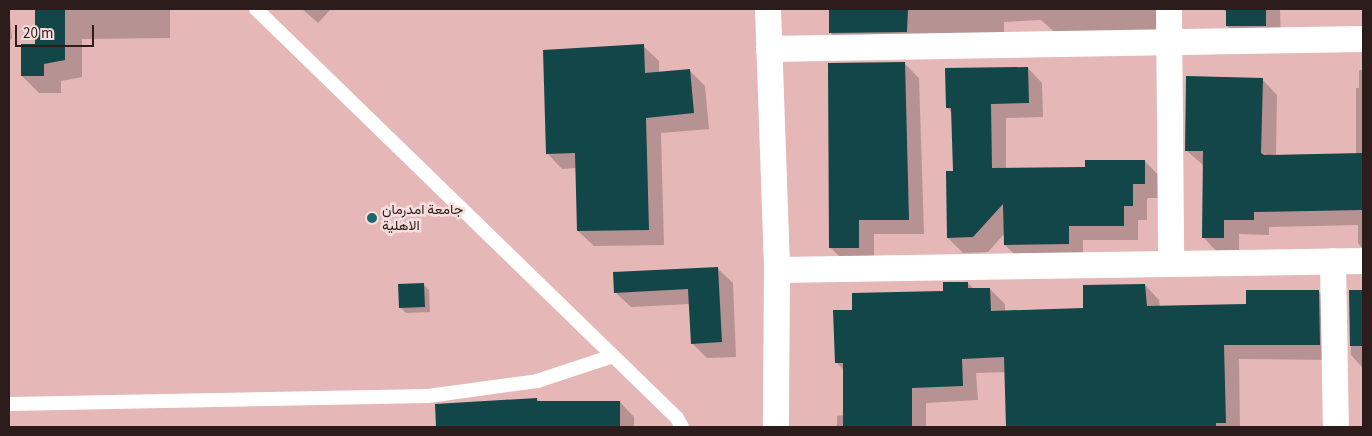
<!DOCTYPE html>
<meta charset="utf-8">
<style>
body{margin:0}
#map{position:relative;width:1372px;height:436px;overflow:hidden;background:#e5b7b7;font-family:"Source Sans 3",Vazirmatn,sans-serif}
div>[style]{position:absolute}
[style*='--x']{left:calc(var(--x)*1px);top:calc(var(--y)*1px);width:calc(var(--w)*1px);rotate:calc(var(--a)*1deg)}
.shadow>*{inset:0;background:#0003}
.building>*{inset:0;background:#124648}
.service>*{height:14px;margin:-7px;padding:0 7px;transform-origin:7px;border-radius:7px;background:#fff}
.minor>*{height:26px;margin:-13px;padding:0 13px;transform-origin:13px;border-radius:13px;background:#fff}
.dots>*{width:14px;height:14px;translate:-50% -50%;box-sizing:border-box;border:2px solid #f6dede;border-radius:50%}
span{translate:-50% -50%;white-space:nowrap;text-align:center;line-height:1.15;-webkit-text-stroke:5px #f6dede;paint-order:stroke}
.poi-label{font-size:14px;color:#2c1c1c}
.left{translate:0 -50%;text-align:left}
.frame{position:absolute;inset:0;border:10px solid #2c1c1c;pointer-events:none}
.scale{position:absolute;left:15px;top:25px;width:79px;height:22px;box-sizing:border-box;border:2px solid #2c1c1c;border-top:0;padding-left:6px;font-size:15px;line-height:18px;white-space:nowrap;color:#2c1c1c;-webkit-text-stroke:4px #f6dede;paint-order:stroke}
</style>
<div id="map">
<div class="shadow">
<i style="clip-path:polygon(9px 9px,12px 38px,9px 42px)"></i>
<i style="clip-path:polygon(36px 9px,170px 9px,170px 38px,82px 39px,82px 77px,61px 81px,61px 93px,39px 93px,22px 76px,36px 45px)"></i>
<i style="clip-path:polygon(302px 9px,331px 9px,318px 23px)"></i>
<i style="clip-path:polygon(830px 9px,1159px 9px,1160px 32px,1060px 37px,1041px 20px,1004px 22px,1004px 35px,845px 48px,830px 32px)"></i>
<i style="clip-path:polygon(1223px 9px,1280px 9px,1281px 40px,1243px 41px,1227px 26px,1227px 13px)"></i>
<i style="clip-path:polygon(643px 46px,659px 61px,659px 73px,689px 70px,705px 86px,709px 129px,661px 133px,664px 245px,594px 246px,578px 231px,577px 168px,562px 169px,547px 153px)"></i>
<i style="clip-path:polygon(904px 63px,919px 78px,924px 234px,874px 234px,874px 263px,846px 263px,831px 248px)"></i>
<i style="clip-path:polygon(1028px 68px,1042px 83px,1043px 117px,1006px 118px,1006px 169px,1086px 168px,1145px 161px,1159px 176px,1159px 198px,1147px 198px,1147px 220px,1138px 220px,1138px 240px,1083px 240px,1083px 259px,1020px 260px,1005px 245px,1005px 233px,988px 252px,963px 253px,948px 238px,954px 172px,952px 113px,947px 107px)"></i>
<i style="clip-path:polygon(1359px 70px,1363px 70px,1363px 249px,1358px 243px,1358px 225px,1269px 227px,1269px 235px,1239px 234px,1239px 253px,1218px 253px,1203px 237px,1204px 166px,1186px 150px,1262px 79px,1277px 95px,1276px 156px,1356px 154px,1356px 88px,1359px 88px)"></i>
<i style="clip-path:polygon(717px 268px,733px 283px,736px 357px,707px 358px,692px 343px,690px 304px,631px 307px,615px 292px)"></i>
<i style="clip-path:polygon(968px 283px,974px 289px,990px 289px,1005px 304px,1005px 311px,1084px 309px,1145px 285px,1159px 300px,1160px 307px,1247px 306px,1318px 291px,1333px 306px,1334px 360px,1239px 359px,1240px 427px,1007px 427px,1006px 372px,976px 373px,978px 400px,926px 403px,926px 427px,837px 427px,837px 416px,844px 415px,844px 370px,836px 362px,853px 311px,945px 292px)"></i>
<i style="clip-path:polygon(423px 284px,429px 290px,430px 312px,406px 313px,400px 307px)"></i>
<i style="clip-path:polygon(1350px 290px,1363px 290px,1363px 368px,1351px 355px)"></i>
<i style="clip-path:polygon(537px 399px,540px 402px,620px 402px,634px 417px,634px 427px,437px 427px,436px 405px)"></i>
</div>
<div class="building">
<i style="clip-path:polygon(35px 9px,65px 9px,65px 60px,44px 64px,44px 76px,21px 76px,21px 44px,35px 44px)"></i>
<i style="clip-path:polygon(829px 9px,908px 9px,907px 32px,829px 33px)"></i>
<i style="clip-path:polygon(1226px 9px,1266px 9px,1266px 26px,1226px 26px)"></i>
<i style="clip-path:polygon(644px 44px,645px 73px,690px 69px,694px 113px,646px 118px,649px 230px,577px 231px,575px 153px,546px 154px,543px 50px)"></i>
<i style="clip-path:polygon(905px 62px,909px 220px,859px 220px,859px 248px,829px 248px,828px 63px)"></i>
<i style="clip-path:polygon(1028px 67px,1029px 103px,991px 104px,992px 168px,1085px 167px,1085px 160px,1145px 160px,1145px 184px,1133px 184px,1133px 206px,1124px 206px,1124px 226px,1069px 226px,1069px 244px,1004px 245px,1003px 204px,973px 237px,947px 238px,946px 171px,953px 171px,951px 108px,946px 108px,945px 68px)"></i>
<i style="clip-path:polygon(1186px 76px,1263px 78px,1261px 153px,1264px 155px,1363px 153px,1363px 210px,1254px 212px,1254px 220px,1224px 220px,1224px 238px,1202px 238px,1203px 151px,1185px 151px)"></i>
<i style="clip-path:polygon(718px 267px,722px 342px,691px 344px,688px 289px,614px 293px,613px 272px)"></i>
<i style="clip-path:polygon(943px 282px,968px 282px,968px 288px,990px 288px,991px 311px,1083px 308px,1083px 285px,1145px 284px,1147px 306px,1246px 304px,1246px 290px,1319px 290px,1320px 345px,1224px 345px,1226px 423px,1216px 423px,1216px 427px,1006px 427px,1004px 357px,962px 359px,963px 386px,912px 388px,912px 427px,843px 427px,843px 363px,835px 363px,833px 310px,852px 310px,852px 293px,943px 291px)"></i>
<i style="clip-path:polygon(424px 283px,425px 307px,399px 308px,398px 284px)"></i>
<i style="clip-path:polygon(1349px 290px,1363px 290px,1363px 346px,1350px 346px)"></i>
<i style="clip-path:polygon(537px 398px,537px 401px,620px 401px,620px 427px,436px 427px,435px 404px)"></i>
</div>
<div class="service">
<i style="--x:256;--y:9;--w:587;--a:44.17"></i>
<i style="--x:677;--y:418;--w:10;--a:61"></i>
<i style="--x:9;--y:404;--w:419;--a:-1.1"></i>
<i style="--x:428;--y:396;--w:110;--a:-7.8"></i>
<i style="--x:537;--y:381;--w:80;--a:-18.2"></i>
</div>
<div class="minor">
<i style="--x:768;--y:9;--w:261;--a:88"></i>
<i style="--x:777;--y:270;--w:157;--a:90.4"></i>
<i style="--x:1169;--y:9;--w:252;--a:89.5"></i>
<i style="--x:769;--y:49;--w:594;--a:-0.96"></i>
<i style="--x:1333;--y:261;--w:166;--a:89"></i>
<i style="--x:777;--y:270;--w:586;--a:-0.88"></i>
</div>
<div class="dots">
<i style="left:372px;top:218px;background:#1a686b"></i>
</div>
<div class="poi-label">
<span class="left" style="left:382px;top:218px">جامعة امدرمان<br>الاهلية</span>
</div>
<div class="frame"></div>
<div class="scale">20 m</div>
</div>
